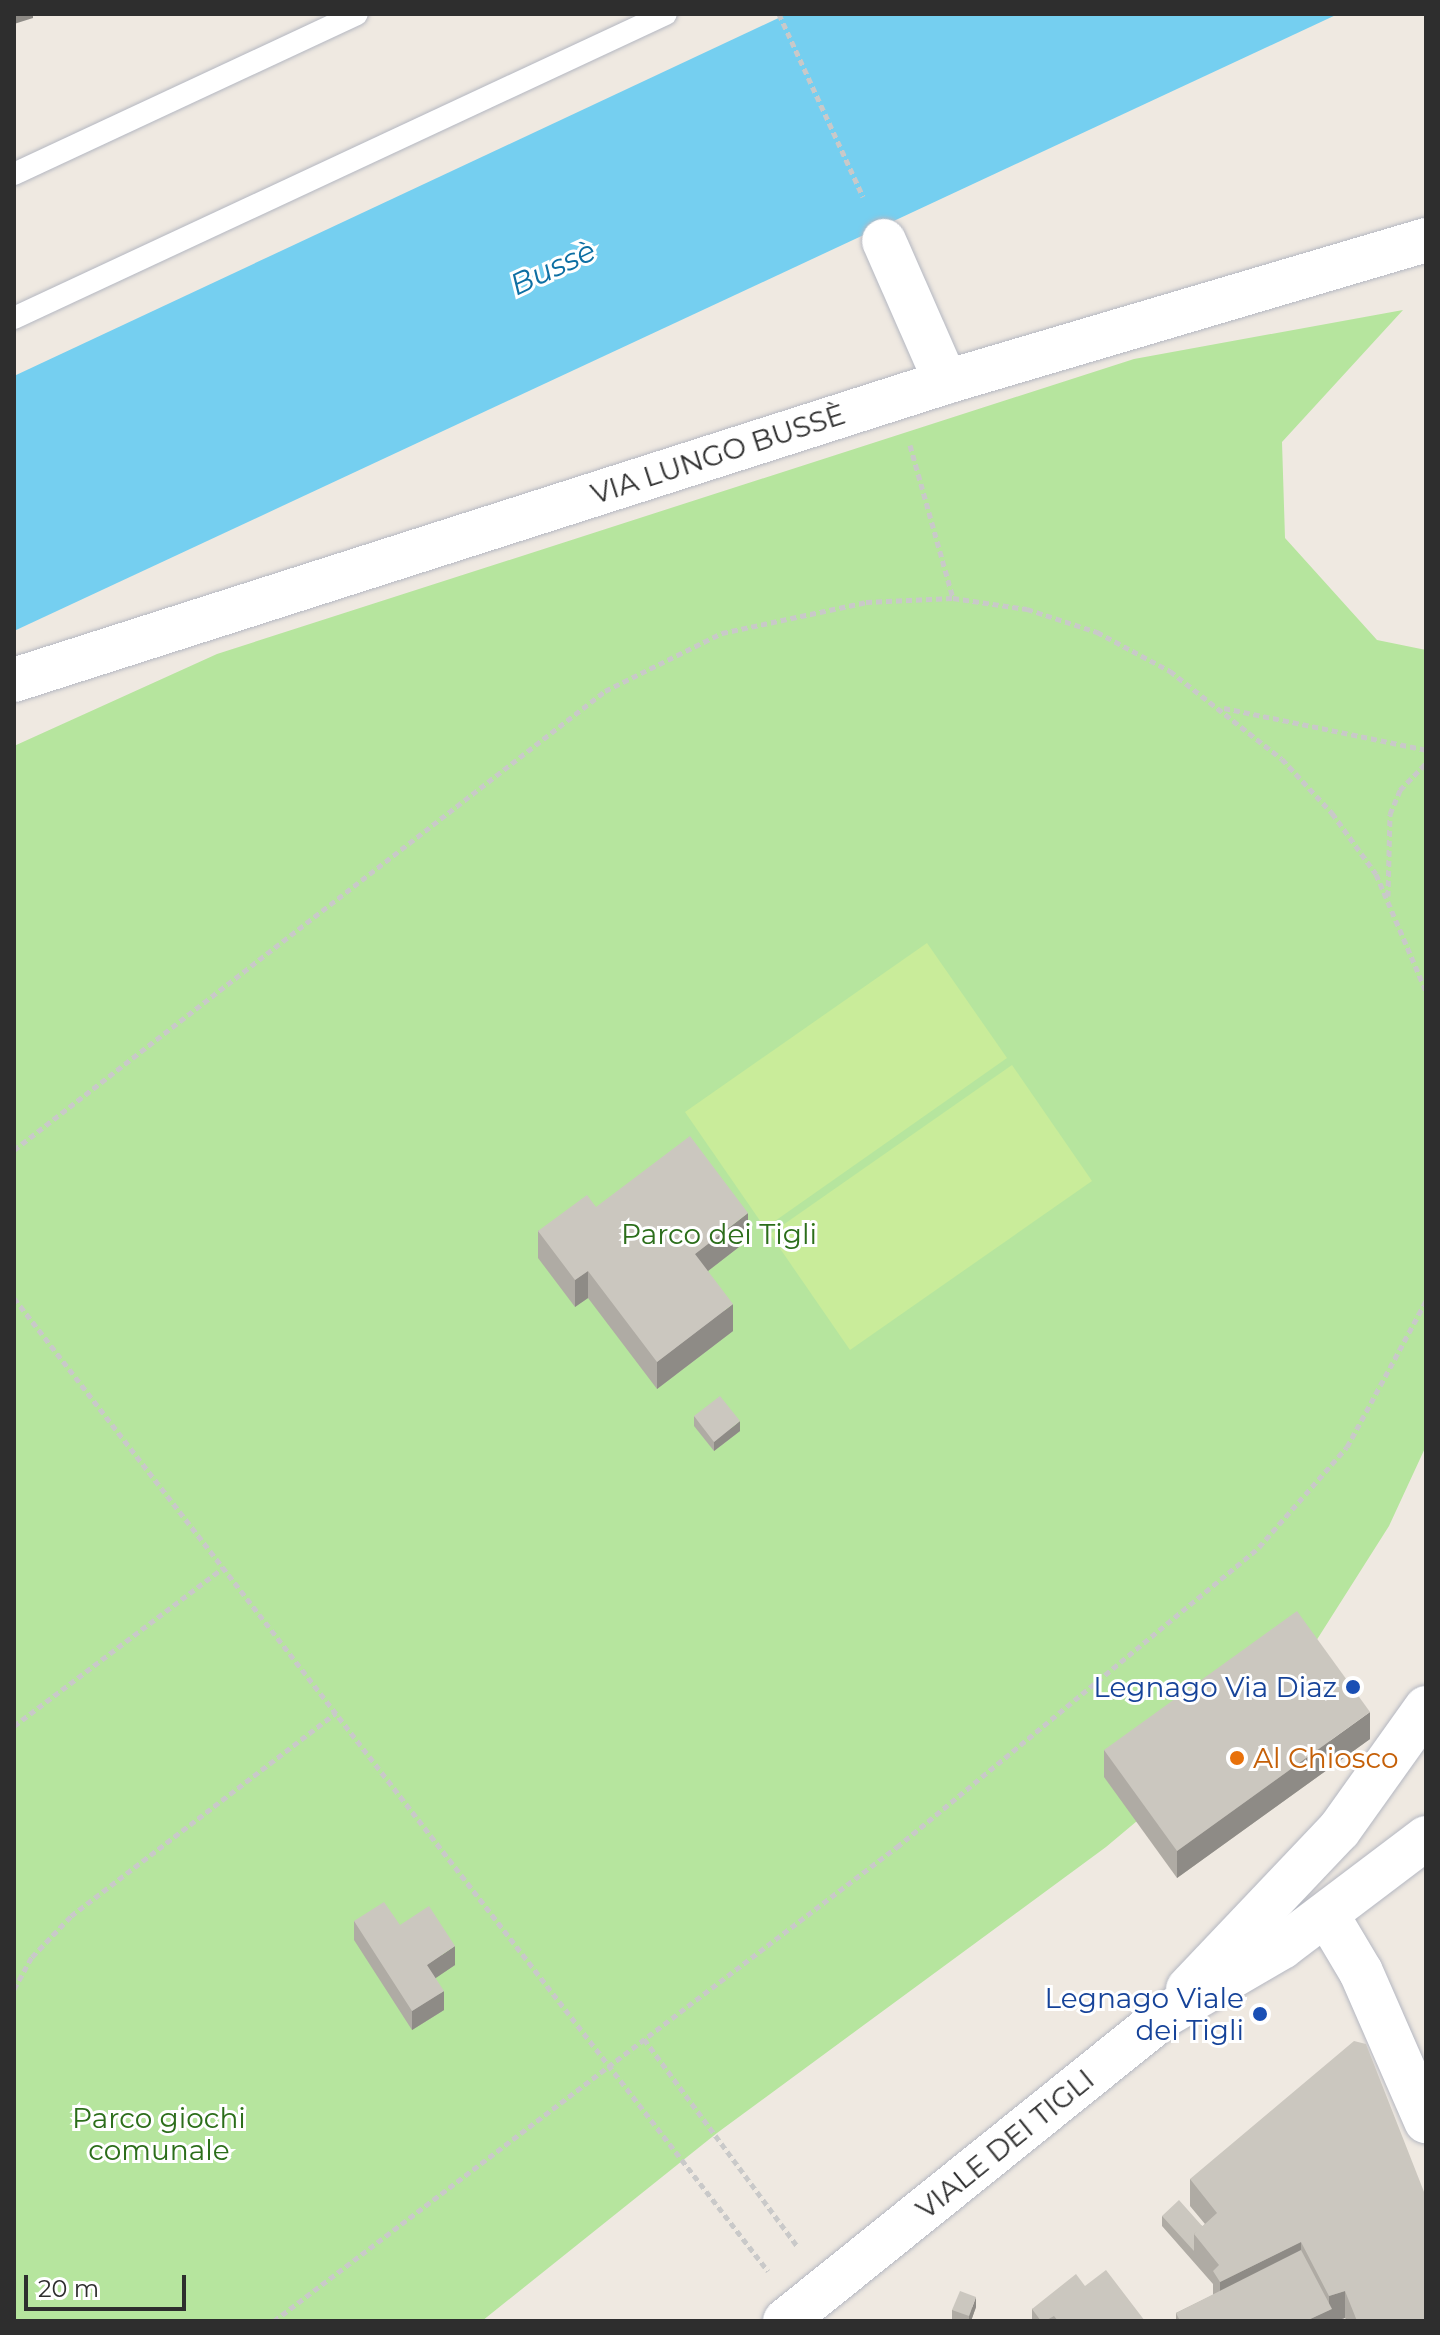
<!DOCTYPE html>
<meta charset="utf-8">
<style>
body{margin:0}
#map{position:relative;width:1440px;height:2335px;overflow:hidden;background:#efe9e1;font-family:Montserrat,sans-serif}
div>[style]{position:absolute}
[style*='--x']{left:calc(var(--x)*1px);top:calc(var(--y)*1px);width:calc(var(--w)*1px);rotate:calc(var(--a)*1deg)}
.green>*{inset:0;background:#b6e59e}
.pitch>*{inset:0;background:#c9ec9a}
.water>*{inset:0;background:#75cff0}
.path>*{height:5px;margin-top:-2.5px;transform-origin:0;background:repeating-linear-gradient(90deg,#c9c9c9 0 6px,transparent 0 10px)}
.roads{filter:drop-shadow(0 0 2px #b4b7c1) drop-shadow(0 0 2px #b4b7c1)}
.service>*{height:22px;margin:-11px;padding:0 11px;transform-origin:11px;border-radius:11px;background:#fff}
.minor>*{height:44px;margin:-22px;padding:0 22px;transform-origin:22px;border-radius:22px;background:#fff}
.tertiary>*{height:44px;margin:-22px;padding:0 22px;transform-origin:22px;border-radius:22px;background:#fff}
.wall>*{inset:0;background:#afaba4}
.shaded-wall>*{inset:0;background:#8e8b86}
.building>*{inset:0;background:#cbc7bf}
.dots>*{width:22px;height:22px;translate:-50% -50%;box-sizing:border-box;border:4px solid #fff;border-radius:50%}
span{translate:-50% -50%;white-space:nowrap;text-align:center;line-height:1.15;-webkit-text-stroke:6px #fff;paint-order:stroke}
.street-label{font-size:28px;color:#2e2e2e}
.park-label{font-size:28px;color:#2c6e1b}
.transit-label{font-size:28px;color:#164399}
.right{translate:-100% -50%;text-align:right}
.food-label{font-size:28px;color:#c56008}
.left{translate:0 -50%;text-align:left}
.water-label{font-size:30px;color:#0d6fa3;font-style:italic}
.frame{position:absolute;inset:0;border:16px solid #2e2e2e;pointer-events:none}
.scale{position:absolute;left:24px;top:2275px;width:162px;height:36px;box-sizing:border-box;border:4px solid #2e2e2e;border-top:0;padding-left:10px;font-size:24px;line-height:28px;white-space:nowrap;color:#2e2e2e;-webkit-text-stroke:6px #fff;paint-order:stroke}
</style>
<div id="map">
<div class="green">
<i style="clip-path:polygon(1403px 310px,1282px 442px,1285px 538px,1377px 640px,1426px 650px,1426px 1446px,1389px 1526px,1304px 1660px,1236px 1738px,1106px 1847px,717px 2133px,482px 2321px,14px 2321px,14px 746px,217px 654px,1134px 359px)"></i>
</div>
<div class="pitch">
<i style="clip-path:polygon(927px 943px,1007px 1058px,765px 1228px,685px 1112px)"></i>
<i style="clip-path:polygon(1012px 1065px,1092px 1181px,850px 1350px,770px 1234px)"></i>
</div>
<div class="water">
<i style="clip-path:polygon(787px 14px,1338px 14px,14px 631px,14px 376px)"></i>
</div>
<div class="path">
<i style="--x:779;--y:14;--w:201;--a:65.3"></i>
<i style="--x:910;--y:445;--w:159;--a:74.3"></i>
<i style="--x:1224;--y:708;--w:206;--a:11.7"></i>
<i style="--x:1388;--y:896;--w:82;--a:-88.6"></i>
<i style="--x:1390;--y:814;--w:26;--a:-67"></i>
<i style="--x:1400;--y:790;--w:37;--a:-46"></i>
<i style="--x:14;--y:1150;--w:748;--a:-37.83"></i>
<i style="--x:605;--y:691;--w:131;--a:-26.4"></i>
<i style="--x:722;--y:633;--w:147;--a:-12.1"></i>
<i style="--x:866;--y:602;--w:87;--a:-2.6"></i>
<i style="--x:953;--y:598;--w:75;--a:8.5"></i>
<i style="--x:1027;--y:609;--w:74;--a:18.2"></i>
<i style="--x:1097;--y:632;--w:83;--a:28.1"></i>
<i style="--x:1170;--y:671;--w:142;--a:38.2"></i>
<i style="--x:1282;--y:759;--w:74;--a:47.2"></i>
<i style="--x:1332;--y:813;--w:75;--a:54.2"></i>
<i style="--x:1376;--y:874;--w:127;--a:66.9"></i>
<i style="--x:14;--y:1298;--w:1231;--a:52.23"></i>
<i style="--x:14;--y:1726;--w:262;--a:-37.1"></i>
<i style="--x:14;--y:1989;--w:37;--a:-61"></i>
<i style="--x:32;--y:1957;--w:57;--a:-46.4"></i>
<i style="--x:71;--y:1916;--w:334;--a:-37.5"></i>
<i style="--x:644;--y:2039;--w:259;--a:53.5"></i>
<i style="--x:274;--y:2321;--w:783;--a:-37.27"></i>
<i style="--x:897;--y:1847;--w:470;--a:-39.6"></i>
<i style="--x:1259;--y:1547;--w:133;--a:-48.7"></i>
<i style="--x:1347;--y:1447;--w:166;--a:-61.6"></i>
</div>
<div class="roads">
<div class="service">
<i style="--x:14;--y:174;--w:378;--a:-25"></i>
<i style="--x:14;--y:318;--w:719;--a:-25"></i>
</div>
<div class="minor">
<i style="--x:884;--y:241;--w:154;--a:66.3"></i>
<i style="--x:14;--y:680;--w:978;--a:-17.73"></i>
<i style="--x:946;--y:382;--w:501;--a:-16.48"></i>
<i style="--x:1327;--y:1915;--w:66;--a:59.2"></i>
<i style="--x:1361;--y:1972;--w:163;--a:66.4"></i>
</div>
<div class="tertiary">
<i style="--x:1188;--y:1989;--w:219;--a:-46.5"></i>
<i style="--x:1339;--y:1830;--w:150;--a:-54.5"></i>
<i style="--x:785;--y:2321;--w:490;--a:-38.8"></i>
<i style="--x:1167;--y:2014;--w:133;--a:-30.2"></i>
<i style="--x:1282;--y:1947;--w:181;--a:-37.1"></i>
</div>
</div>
<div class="wall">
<i style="clip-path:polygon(596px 1207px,748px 1240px,708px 1271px,733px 1331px,657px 1389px,588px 1298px,575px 1307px,538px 1258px,538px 1231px)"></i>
<i style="clip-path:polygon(694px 1416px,740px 1431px,714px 1451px,694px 1426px)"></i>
<i style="clip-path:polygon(1370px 1739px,1177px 1878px,1104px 1777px,1104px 1750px)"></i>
<i style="clip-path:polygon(354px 1921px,400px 1925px,455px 1965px,435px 1978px,444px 2010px,412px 2030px,354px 1940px)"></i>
<i style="clip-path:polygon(1190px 2179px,1426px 2197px,1426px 2321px,1347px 2321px,1345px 2318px,1335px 2321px,1176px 2321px,1176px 2313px,1213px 2295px,1213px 2284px,1162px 2226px,1162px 2216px,1203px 2226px,1205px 2224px,1190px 2206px)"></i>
<i style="clip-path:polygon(1085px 2286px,1146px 2321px,1032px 2321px,1032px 2309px)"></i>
<i style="clip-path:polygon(976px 2307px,971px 2321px,952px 2320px,952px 2310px)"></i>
</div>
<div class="shaded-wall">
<i style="clip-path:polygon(14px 14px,33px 14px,33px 18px,14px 24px)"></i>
<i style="clip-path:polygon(748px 1213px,748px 1240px,695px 1281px,695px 1254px)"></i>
<i style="clip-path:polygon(588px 1271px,588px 1298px,575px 1307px,575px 1280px)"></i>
<i style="clip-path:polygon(733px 1304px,733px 1331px,657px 1389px,657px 1362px)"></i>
<i style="clip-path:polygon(740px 1421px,740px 1431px,714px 1451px,714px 1442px)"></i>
<i style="clip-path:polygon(1370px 1712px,1370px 1739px,1177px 1878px,1177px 1851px)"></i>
<i style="clip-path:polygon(455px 1946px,455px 1965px,427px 1984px,427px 1965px)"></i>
<i style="clip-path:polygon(444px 1991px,444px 2010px,412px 2030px,412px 2011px)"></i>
<i style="clip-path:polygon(1301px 2242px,1301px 2269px,1220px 2309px,1220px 2282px)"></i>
<i style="clip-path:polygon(1345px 2291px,1345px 2318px,1335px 2321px,1306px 2321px,1329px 2310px,1329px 2296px)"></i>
<i style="clip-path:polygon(976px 2297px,976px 2307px,971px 2321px,969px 2321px,969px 2316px)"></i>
</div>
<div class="building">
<i style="clip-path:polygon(690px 1136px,748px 1213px,695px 1254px,733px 1304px,657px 1362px,588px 1271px,575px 1280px,538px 1231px,587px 1195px,596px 1207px)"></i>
<i style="clip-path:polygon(720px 1396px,740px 1421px,714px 1442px,694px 1416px)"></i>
<i style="clip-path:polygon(1297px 1611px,1370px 1712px,1177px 1851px,1104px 1750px)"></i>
<i style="clip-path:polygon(384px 1902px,400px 1925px,429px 1906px,455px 1946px,427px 1965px,444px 1991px,412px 2011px,354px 1921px)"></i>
<i style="clip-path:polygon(1354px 2041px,1366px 2044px,1426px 2197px,1426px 2321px,1357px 2321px,1345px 2291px,1329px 2296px,1301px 2242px,1220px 2282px,1213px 2271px,1219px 2265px,1194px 2234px,1217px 2213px,1190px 2179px)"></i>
<i style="clip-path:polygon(1179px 2200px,1203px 2227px,1194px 2234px,1194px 2251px,1162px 2216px)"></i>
<i style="clip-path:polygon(1301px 2250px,1332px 2309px,1306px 2321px,1180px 2321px,1176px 2313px)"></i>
<i style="clip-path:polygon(1106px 2270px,1145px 2321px,1058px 2321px,1054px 2316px,1045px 2321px,1041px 2321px,1032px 2309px,1076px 2274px,1085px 2286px)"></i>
<i style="clip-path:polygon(960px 2291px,976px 2297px,969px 2316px,952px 2310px)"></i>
</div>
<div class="dots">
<i style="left:1353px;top:1687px;background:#1a4fb4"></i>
<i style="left:1237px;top:1758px;background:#e8710a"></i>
<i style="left:1260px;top:2014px;background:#1a4fb4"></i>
</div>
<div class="street-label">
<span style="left:718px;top:454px;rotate:-18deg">VIA LUNGO BUSSÈ</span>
<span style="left:1005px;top:2144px;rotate:-39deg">VIALE DEI TIGLI</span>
</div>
<div class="park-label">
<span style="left:719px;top:1234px">Parco dei Tigli</span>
<span style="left:159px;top:2134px">Parco giochi<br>comunale</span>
</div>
<div class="transit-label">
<span class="right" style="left:1337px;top:1687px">Legnago Via Diaz</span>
<span class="right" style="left:1244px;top:2014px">Legnago Viale<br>dei Tigli</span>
</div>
<div class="food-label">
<span class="left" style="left:1253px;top:1758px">Al Chiosco</span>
</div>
<div class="water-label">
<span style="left:553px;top:268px;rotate:-25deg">Bussè</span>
</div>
<div class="frame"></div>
<div class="scale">20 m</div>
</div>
